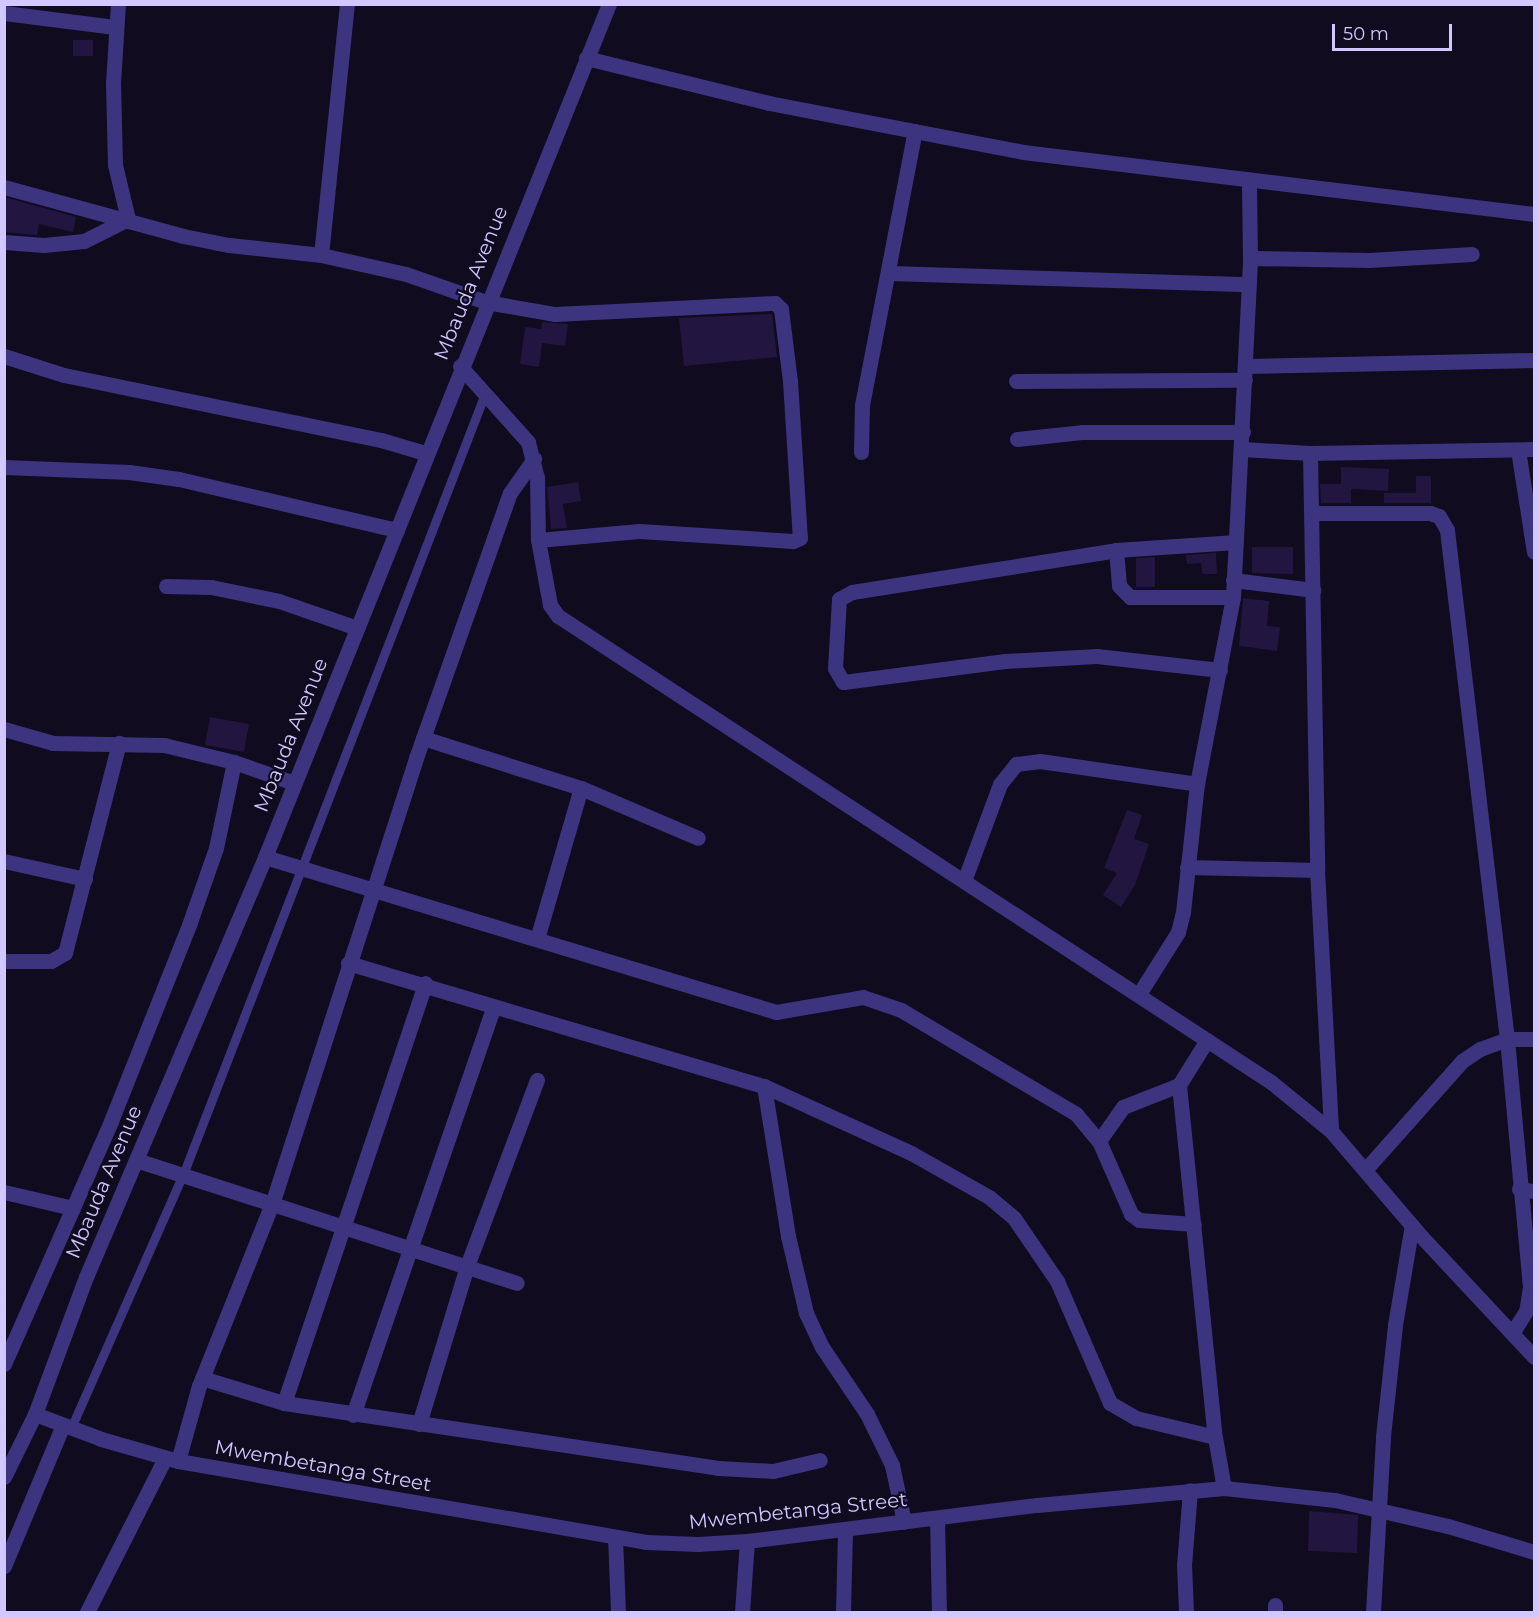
<!DOCTYPE html>
<style>
body{margin:0}
#map{position:relative;width:1539px;height:1617px;overflow:hidden;background:#100b1e;font-family:Montserrat,sans-serif}
div>[style]{position:absolute}
[style*='--x']{left:calc(var(--x)*1px);top:calc(var(--y)*1px);width:calc(var(--w)*1px);rotate:calc(var(--a)*1deg)}
.building>*{inset:0;background:#221640}
.service>*{height:9px;margin:-4.5px;padding:0 4.5px;transform-origin:4.5px;border-radius:4.5px;background:#3c347f}
.minor>*{height:15px;margin:-7.5px;padding:0 7.5px;transform-origin:7.5px;border-radius:7.5px;background:#3c347f}
.tertiary>*{height:15px;margin:-7.5px;padding:0 7.5px;transform-origin:7.5px;border-radius:7.5px;background:#3c347f}
span{translate:-50% -50%;white-space:nowrap;text-align:center;line-height:1.15;-webkit-text-stroke:4.5px #100b1e;paint-order:stroke}
.street-label{font-size:20px;color:#d2c8ff}
.frame{position:absolute;inset:0;border:6px solid #d2c8ff;pointer-events:none}
.scale{position:absolute;left:1332px;top:24px;width:120px;height:27px;box-sizing:border-box;border:3px solid #d2c8ff;border-top:0;padding-left:8px;font-size:18px;line-height:21px;white-space:nowrap;color:#d2c8ff;-webkit-text-stroke:4px #100b1e;paint-order:stroke}
</style>
<div id="map">
<div class="building">
<i style="clip-path:polygon(73px 40px,93px 40px,93px 56px,73px 56px)"></i>
<i style="clip-path:polygon(4px 197px,76px 217px,73px 232px,39px 224px,37px 235px,4px 232px)"></i>
<i style="clip-path:polygon(772px 314px,777px 357px,684px 366px,679px 318px)"></i>
<i style="clip-path:polygon(542px 322px,568px 324px,565px 346px,542px 343px,539px 367px,520px 364px,525px 327px,541px 329px)"></i>
<i style="clip-path:polygon(1341px 467px,1389px 469px,1388px 491px,1351px 489px,1351px 503px,1321px 503px,1320px 484px,1341px 484px)"></i>
<i style="clip-path:polygon(1416px 476px,1431px 476px,1431px 503px,1384px 503px,1384px 493px,1416px 493px)"></i>
<i style="clip-path:polygon(578px 482px,581px 501px,563px 504px,567px 528px,551px 529px,547px 487px)"></i>
<i style="clip-path:polygon(1252px 547px,1293px 547px,1293px 574px,1252px 573px)"></i>
<i style="clip-path:polygon(1216px 553px,1217px 574px,1202px 574px,1201px 563px,1187px 564px,1186px 555px)"></i>
<i style="clip-path:polygon(1155px 557px,1155px 587px,1136px 587px,1136px 558px)"></i>
<i style="clip-path:polygon(1243px 598px,1269px 601px,1267px 626px,1280px 627px,1277px 651px,1239px 646px)"></i>
<i style="clip-path:polygon(210px 717px,249px 724px,244px 752px,205px 745px)"></i>
<i style="clip-path:polygon(1127px 810px,1142px 815px,1134px 839px,1149px 844px,1135px 885px,1121px 907px,1103px 895px,1117px 873px,1104px 868px)"></i>
<i style="clip-path:polygon(1309px 1511px,1358px 1515px,1357px 1553px,1308px 1551px)"></i>
</div>
<div class="service">
<i style="--x:71;--y:1428;--w:280;--a:-66.2"></i>
<i style="--x:184;--y:1172;--w:832;--a:-68.86"></i>
</div>
<div class="minor">
<i style="--x:4;--y:13;--w:112;--a:7.2"></i>
<i style="--x:586;--y:58;--w:188;--a:13.8"></i>
<i style="--x:769;--y:103;--w:259;--a:10.9"></i>
<i style="--x:1023;--y:152;--w:515;--a:6.92"></i>
<i style="--x:4;--y:187;--w:186;--a:15.3"></i>
<i style="--x:183;--y:236;--w:47;--a:11.1"></i>
<i style="--x:229;--y:245;--w:93;--a:6.2"></i>
<i style="--x:321;--y:255;--w:87;--a:12.6"></i>
<i style="--x:406;--y:274;--w:85;--a:19.3"></i>
<i style="--x:486;--y:302;--w:70;--a:9.9"></i>
<i style="--x:555;--y:314;--w:220;--a:-2.9"></i>
<i style="--x:775;--y:303;--w:8;--a:45"></i>
<i style="--x:781;--y:309;--w:73;--a:82.9"></i>
<i style="--x:790;--y:381;--w:157;--a:86.4"></i>
<i style="--x:800;--y:538;--w:8;--a:157"></i>
<i style="--x:793;--y:541;--w:154;--a:-176.3"></i>
<i style="--x:639;--y:531;--w:101;--a:174.9"></i>
<i style="--x:4;--y:242;--w:40;--a:4.3"></i>
<i style="--x:44;--y:245;--w:40;--a:-5.7"></i>
<i style="--x:84;--y:241;--w:49;--a:-26.6"></i>
<i style="--x:128;--y:219;--w:56;--a:-103.5"></i>
<i style="--x:115;--y:165;--w:82;--a:-91.4"></i>
<i style="--x:113;--y:83;--w:79;--a:-86.4"></i>
<i style="--x:321;--y:255;--w:252;--a:-84.1"></i>
<i style="--x:1250;--y:258;--w:119;--a:1"></i>
<i style="--x:1369;--y:260;--w:103;--a:-3.3"></i>
<i style="--x:890;--y:273;--w:359;--a:1.8"></i>
<i style="--x:4;--y:356;--w:63;--a:17.6"></i>
<i style="--x:64;--y:375;--w:324;--a:11.6"></i>
<i style="--x:381;--y:440;--w:46;--a:16.5"></i>
<i style="--x:460;--y:366;--w:102;--a:48.2"></i>
<i style="--x:528;--y:442;--w:36;--a:76"></i>
<i style="--x:537;--y:477;--w:63;--a:89.1"></i>
<i style="--x:538;--y:540;--w:66;--a:79.5"></i>
<i style="--x:550;--y:605;--w:14;--a:54"></i>
<i style="--x:558;--y:616;--w:852;--a:33.17"></i>
<i style="--x:1271;--y:1082;--w:77;--a:39.2"></i>
<i style="--x:1331;--y:1131;--w:137;--a:49.4"></i>
<i style="--x:1420;--y:1235;--w:167;--a:46.9"></i>
<i style="--x:1245;--y:366;--w:289;--a:-1.2"></i>
<i style="--x:1016;--y:381;--w:229;--a:-0.3"></i>
<i style="--x:1017;--y:439;--w:65;--a:-6.1"></i>
<i style="--x:1082;--y:432;--w:161;--a:0"></i>
<i style="--x:1242;--y:449;--w:68;--a:3.4"></i>
<i style="--x:1310;--y:453;--w:224;--a:-1"></i>
<i style="--x:1518;--y:450;--w:103;--a:81.1"></i>
<i style="--x:861;--y:452;--w:47;--a:-88.8"></i>
<i style="--x:862;--y:405;--w:279;--a:-79.1"></i>
<i style="--x:1310;--y:453;--w:417;--a:89"></i>
<i style="--x:1317;--y:870;--w:261;--a:86.9"></i>
<i style="--x:4;--y:467;--w:125;--a:2.3"></i>
<i style="--x:129;--y:472;--w:50;--a:8"></i>
<i style="--x:179;--y:479;--w:224;--a:13.2"></i>
<i style="--x:1313;--y:513;--w:117;--a:0"></i>
<i style="--x:1430;--y:513;--w:9;--a:18"></i>
<i style="--x:1439;--y:516;--w:16;--a:60"></i>
<i style="--x:1447;--y:530;--w:513;--a:83.28"></i>
<i style="--x:1507;--y:1039;--w:249;--a:84.7"></i>
<i style="--x:1530;--y:1287;--w:24;--a:99"></i>
<i style="--x:1526;--y:1311;--w:26;--a:122"></i>
<i style="--x:1116;--y:550;--w:36;--a:85"></i>
<i style="--x:1119;--y:586;--w:16;--a:45"></i>
<i style="--x:1130;--y:597;--w:103;--a:0"></i>
<i style="--x:1233;--y:580;--w:81;--a:7.1"></i>
<i style="--x:166;--y:586;--w:45;--a:1.3"></i>
<i style="--x:211;--y:587;--w:69;--a:11.6"></i>
<i style="--x:279;--y:601;--w:83;--a:19.1"></i>
<i style="--x:1220;--y:670;--w:124;--a:-173.5"></i>
<i style="--x:1097;--y:656;--w:92;--a:176.9"></i>
<i style="--x:1005;--y:661;--w:163;--a:172.6"></i>
<i style="--x:843;--y:682;--w:16;--a:-120"></i>
<i style="--x:835;--y:668;--w:69;--a:-86.7"></i>
<i style="--x:839;--y:599;--w:15;--a:-28"></i>
<i style="--x:852;--y:592;--w:267;--a:-9"></i>
<i style="--x:1116;--y:550;--w:120;--a:-3.8"></i>
<i style="--x:4;--y:729;--w:51;--a:15.9"></i>
<i style="--x:53;--y:743;--w:111;--a:1"></i>
<i style="--x:164;--y:745;--w:72;--a:13.7"></i>
<i style="--x:234;--y:762;--w:64;--a:19.3"></i>
<i style="--x:423;--y:738;--w:166;--a:17.6"></i>
<i style="--x:581;--y:788;--w:127;--a:23.1"></i>
<i style="--x:265;--y:857;--w:534;--a:16.87"></i>
<i style="--x:776;--y:1012;--w:88;--a:-9.8"></i>
<i style="--x:863;--y:997;--w:40;--a:18.9"></i>
<i style="--x:901;--y:1010;--w:204;--a:30.7"></i>
<i style="--x:1076;--y:1114;--w:35;--a:50"></i>
<i style="--x:1099;--y:1141;--w:80;--a:66.3"></i>
<i style="--x:1131;--y:1214;--w:10;--a:37"></i>
<i style="--x:1139;--y:1220;--w:55;--a:4.2"></i>
<i style="--x:4;--y:861;--w:83;--a:12.5"></i>
<i style="--x:1187;--y:867;--w:130;--a:1.3"></i>
<i style="--x:964;--y:881;--w:103;--a:-69.6"></i>
<i style="--x:1000;--y:784;--w:26;--a:-51"></i>
<i style="--x:1016;--y:764;--w:24;--a:-7"></i>
<i style="--x:1040;--y:761;--w:159;--a:8.3"></i>
<i style="--x:537;--y:939;--w:157;--a:-73.8"></i>
<i style="--x:4;--y:961;--w:47;--a:0"></i>
<i style="--x:51;--y:961;--w:16;--a:-30"></i>
<i style="--x:65;--y:953;--w:217;--a:-75.6"></i>
<i style="--x:348;--y:963;--w:434;--a:16.5"></i>
<i style="--x:764;--y:1086;--w:162;--a:24.5"></i>
<i style="--x:911;--y:1153;--w:90;--a:29.4"></i>
<i style="--x:989;--y:1197;--w:33;--a:40"></i>
<i style="--x:1014;--y:1218;--w:76;--a:55.7"></i>
<i style="--x:1057;--y:1281;--w:133;--a:66.5"></i>
<i style="--x:1110;--y:1403;--w:30;--a:30"></i>
<i style="--x:1136;--y:1418;--w:81;--a:13.5"></i>
<i style="--x:1139;--y:994;--w:73;--a:-57.8"></i>
<i style="--x:1178;--y:932;--w:21;--a:-76"></i>
<i style="--x:1183;--y:912;--w:129;--a:-83.8"></i>
<i style="--x:1197;--y:784;--w:190;--a:-79.1"></i>
<i style="--x:1233;--y:597;--w:339;--a:-87.1"></i>
<i style="--x:1250;--y:258;--w:76;--a:-90.8"></i>
<i style="--x:1207;--y:1040;--w:53;--a:121.9"></i>
<i style="--x:1179;--y:1085;--w:354;--a:84.2"></i>
<i style="--x:1215;--y:1437;--w:52;--a:80"></i>
<i style="--x:764;--y:1086;--w:152;--a:80.9"></i>
<i style="--x:788;--y:1236;--w:79;--a:76.8"></i>
<i style="--x:806;--y:1313;--w:38;--a:65"></i>
<i style="--x:822;--y:1347;--w:81;--a:56.1"></i>
<i style="--x:867;--y:1414;--w:57;--a:63.9"></i>
<i style="--x:892;--y:1465;--w:58;--a:78.1"></i>
<i style="--x:1099;--y:1141;--w:42;--a:-54.8"></i>
<i style="--x:1123;--y:1107;--w:60;--a:-21.4"></i>
<i style="--x:136;--y:1160;--w:400;--a:17.9"></i>
<i style="--x:1365;--y:1170;--w:146;--a:-48.3"></i>
<i style="--x:1462;--y:1061;--w:22;--a:-34"></i>
<i style="--x:1480;--y:1049;--w:29;--a:-20"></i>
<i style="--x:1507;--y:1039;--w:27;--a:0"></i>
<i style="--x:1519;--y:1189;--w:15;--a:8"></i>
<i style="--x:4;--y:1192;--w:71;--a:13.1"></i>
<i style="--x:4;--y:1364;--w:266;--a:-66.2"></i>
<i style="--x:111;--y:1121;--w:211;--a:-68.3"></i>
<i style="--x:189;--y:925;--w:82;--a:-70.7"></i>
<i style="--x:216;--y:848;--w:88;--a:-78.2"></i>
<i style="--x:202;--y:1378;--w:86;--a:17"></i>
<i style="--x:284;--y:1403;--w:439;--a:8.5"></i>
<i style="--x:718;--y:1468;--w:55;--a:3.1"></i>
<i style="--x:773;--y:1471;--w:48;--a:-13.2"></i>
<i style="--x:284;--y:1403;--w:443;--a:-71.4"></i>
<i style="--x:353;--y:1415;--w:430;--a:-71"></i>
<i style="--x:419;--y:1424;--w:165;--a:-73.1"></i>
<i style="--x:467;--y:1266;--w:199;--a:-69.4"></i>
<i style="--x:178;--y:1461;--w:78;--a:-74.4"></i>
<i style="--x:199;--y:1386;--w:199;--a:-68.2"></i>
<i style="--x:273;--y:1201;--w:466;--a:-72.1"></i>
<i style="--x:416;--y:758;--w:281;--a:-70.5"></i>
<i style="--x:510;--y:493;--w:42;--a:-54.8"></i>
<i style="--x:937;--y:1518;--w:94;--a:88.8"></i>
<i style="--x:615;--y:1537;--w:75;--a:87.7"></i>
<i style="--x:4;--y:1566;--w:153;--a:-67.3"></i>
<i style="--x:87;--y:1612;--w:173;--a:-63.1"></i>
<i style="--x:742;--y:1612;--w:71;--a:-86"></i>
<i style="--x:1186;--y:1612;--w:47;--a:-92.4"></i>
<i style="--x:1184;--y:1565;--w:75;--a:-85.4"></i>
<i style="--x:1275;--y:1612;--w:7;--a:-90"></i>
<i style="--x:1373;--y:1612;--w:176;--a:-86.7"></i>
<i style="--x:1383;--y:1436;--w:112;--a:-83.8"></i>
<i style="--x:1395;--y:1325;--w:101;--a:-80.4"></i>
</div>
<div class="tertiary">
<i style="--x:35;--y:1414;--w:71;--a:20.7"></i>
<i style="--x:101;--y:1439;--w:80;--a:15.9"></i>
<i style="--x:178;--y:1461;--w:475;--a:9.8"></i>
<i style="--x:646;--y:1542;--w:52;--a:2.2"></i>
<i style="--x:698;--y:1544;--w:49;--a:-3.5"></i>
<i style="--x:747;--y:1541;--w:292;--a:-7.1"></i>
<i style="--x:1037;--y:1505;--w:188;--a:-5.2"></i>
<i style="--x:1224;--y:1488;--w:112;--a:6.2"></i>
<i style="--x:1335;--y:1500;--w:116;--a:13"></i>
<i style="--x:1448;--y:1526;--w:90;--a:16.8"></i>
<i style="--x:4;--y:1477;--w:70;--a:-63.8"></i>
<i style="--x:35;--y:1414;--w:146;--a:-69.6"></i>
<i style="--x:86;--y:1277;--w:457;--a:-66.9"></i>
<i style="--x:265;--y:857;--w:920;--a:-68.04"></i>
<i style="--x:843;--y:1612;--w:82;--a:-88.6"></i>
</div>
<div class="street-label">
<span style="left:471px;top:283px;rotate:-68deg">Mbauda Avenue</span>
<span style="left:291px;top:735px;rotate:-68deg">Mbauda Avenue</span>
<span style="left:104px;top:1182px;rotate:-67deg">Mbauda Avenue</span>
<span style="left:323px;top:1466px;rotate:10deg">Mwembetanga Street</span>
<span style="left:798px;top:1511px;rotate:-6deg">Mwembetanga Street</span>
</div>
<div class="frame"></div>
<div class="scale">50 m</div>
</div>
